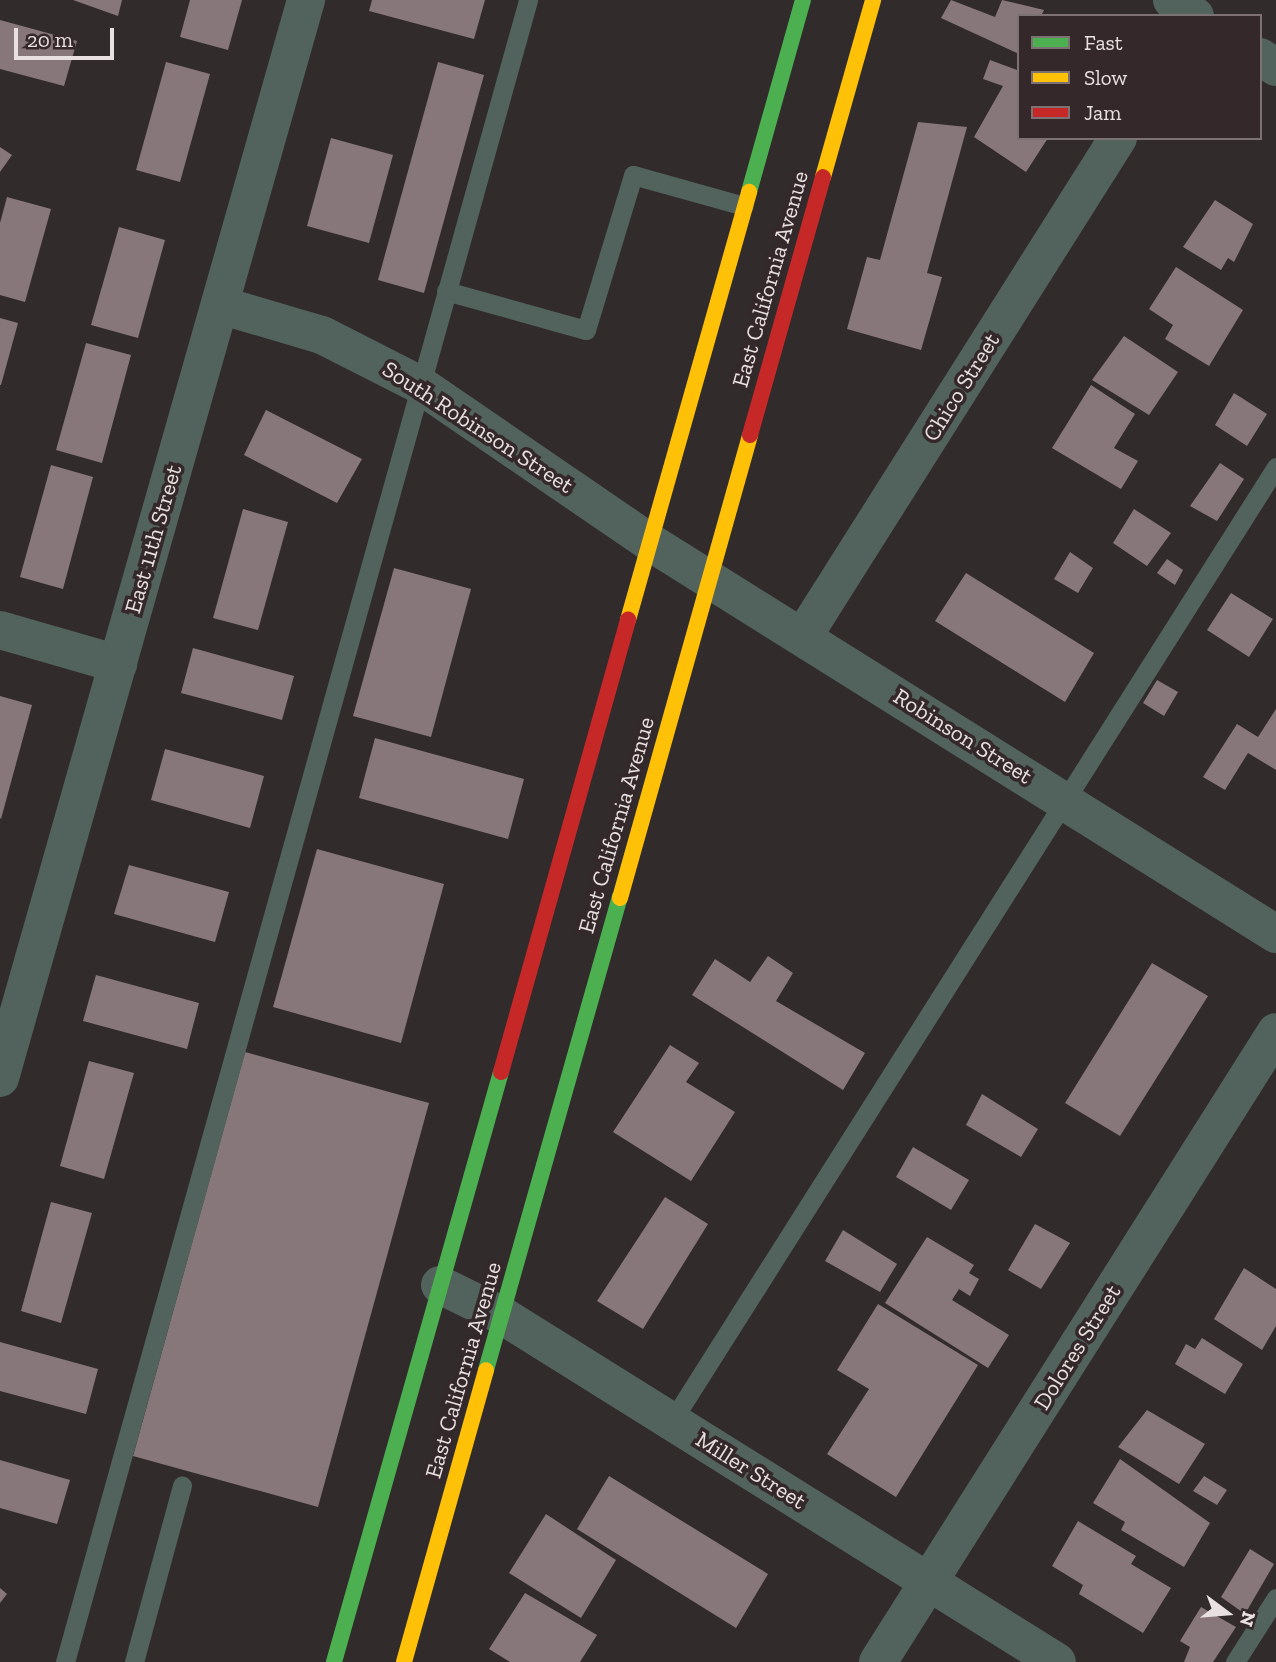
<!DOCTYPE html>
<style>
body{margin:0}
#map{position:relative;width:1276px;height:1662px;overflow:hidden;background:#312b2c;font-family:"Zilla Slab",serif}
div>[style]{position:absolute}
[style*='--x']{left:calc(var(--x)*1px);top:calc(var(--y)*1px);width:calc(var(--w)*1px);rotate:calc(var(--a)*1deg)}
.building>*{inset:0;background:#88777a}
.lane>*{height:19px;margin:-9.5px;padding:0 9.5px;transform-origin:9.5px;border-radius:9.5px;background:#52625c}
.street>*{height:38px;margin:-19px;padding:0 19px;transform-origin:19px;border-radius:19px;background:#52625c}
.fast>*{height:16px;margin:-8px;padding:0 8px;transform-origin:8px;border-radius:8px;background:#4caf50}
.slow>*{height:16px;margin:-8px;padding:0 8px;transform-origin:8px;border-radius:8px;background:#ffc107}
.jam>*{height:16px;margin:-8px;padding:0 8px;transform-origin:8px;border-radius:8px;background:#c62828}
span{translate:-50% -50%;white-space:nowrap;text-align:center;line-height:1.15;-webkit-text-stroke:7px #34282a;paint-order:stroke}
.street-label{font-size:23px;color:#e8e0e1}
.legend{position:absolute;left:1017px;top:14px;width:245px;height:126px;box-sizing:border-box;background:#34282a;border:2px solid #7c7273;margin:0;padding:9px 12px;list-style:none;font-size:21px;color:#e8e0e1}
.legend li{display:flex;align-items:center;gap:14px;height:35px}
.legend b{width:35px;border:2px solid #7c7273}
.north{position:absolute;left:1192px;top:1578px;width:70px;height:70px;-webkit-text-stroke:5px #34282a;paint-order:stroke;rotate:106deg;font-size:19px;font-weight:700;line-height:28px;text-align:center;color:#e8e0e1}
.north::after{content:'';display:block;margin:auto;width:24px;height:32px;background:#e8e0e1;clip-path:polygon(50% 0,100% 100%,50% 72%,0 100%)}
.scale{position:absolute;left:14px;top:28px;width:100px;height:32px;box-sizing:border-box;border:4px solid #e8e0e1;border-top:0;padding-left:9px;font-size:21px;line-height:24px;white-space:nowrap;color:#e8e0e1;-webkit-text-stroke:5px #34282a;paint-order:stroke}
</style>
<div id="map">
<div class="building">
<i style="clip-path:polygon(73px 0,122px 0,118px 16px)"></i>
<i style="clip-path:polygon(190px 0,242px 0,228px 50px,180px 37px)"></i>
<i style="clip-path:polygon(372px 0,485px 0,474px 39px,369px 11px)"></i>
<i style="clip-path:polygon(951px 0,995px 17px,1002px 0,1044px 10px,1041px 16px,1019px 16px,1019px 54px,941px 18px)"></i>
<i style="clip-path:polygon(0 20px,77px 41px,64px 86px,0 69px)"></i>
<i style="clip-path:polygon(990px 60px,1017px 70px,1019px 138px,1048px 138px,1026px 172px,974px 137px,1003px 86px,983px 79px)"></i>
<i style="clip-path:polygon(166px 62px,210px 74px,180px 182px,136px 170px)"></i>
<i style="clip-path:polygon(438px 62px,484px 75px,424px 293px,378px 280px)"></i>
<i style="clip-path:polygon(918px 122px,967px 127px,927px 273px,942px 277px,921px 350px,847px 329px,867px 257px,880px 260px)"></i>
<i style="clip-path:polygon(331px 138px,393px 155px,369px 243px,307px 226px)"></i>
<i style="clip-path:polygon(0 147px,12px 155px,0 172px)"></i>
<i style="clip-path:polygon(7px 197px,51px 209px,25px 302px,0 295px,0 223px)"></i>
<i style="clip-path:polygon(1215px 200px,1253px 224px,1234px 262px,1228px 258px,1221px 270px,1183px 247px)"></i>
<i style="clip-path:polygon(119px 227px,165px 240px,138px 338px,91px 325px)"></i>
<i style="clip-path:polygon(1176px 267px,1243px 310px,1209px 366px,1165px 339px,1173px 325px,1149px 309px)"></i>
<i style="clip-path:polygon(0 318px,18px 323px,1px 385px,0 385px)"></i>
<i style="clip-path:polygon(1124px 336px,1178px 372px,1149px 415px,1092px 380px)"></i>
<i style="clip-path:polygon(86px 343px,131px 355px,102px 463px,56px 450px)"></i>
<i style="clip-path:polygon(1091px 385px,1135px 414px,1114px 448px,1138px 461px,1121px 489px,1052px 448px)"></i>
<i style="clip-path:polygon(1234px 393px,1267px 414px,1247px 446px,1215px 425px)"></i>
<i style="clip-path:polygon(266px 410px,362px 459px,337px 503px,244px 455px)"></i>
<i style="clip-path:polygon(1220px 463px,1244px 479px,1217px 521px,1190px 506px)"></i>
<i style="clip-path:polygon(51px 465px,93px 477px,63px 589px,20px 577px)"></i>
<i style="clip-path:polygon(243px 509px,288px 522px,258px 630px,213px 618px)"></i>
<i style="clip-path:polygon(1134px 509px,1171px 533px,1147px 566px,1113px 543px)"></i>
<i style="clip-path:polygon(1070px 552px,1093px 568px,1078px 593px,1054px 579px)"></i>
<i style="clip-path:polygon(1167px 559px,1183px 570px,1175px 585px,1157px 573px)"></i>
<i style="clip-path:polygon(394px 568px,471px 589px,431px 737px,353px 716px)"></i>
<i style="clip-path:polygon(966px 573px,1094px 653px,1065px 702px,935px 621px)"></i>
<i style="clip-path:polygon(1231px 593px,1273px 619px,1249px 657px,1207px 630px)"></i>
<i style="clip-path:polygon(193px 648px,294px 676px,282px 720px,181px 693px)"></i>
<i style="clip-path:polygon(1157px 680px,1178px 692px,1164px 716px,1143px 703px)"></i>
<i style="clip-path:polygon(0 696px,32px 705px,1px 819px,0 818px)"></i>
<i style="clip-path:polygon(1276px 709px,1276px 770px,1248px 753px,1225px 790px,1203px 777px,1237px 724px,1258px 737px)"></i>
<i style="clip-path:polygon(375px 738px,524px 779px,508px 839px,359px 798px)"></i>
<i style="clip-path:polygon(165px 749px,264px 776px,250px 828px,151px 800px)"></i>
<i style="clip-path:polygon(317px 849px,444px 884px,401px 1043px,273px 1007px)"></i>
<i style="clip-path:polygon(129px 865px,229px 892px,215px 942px,114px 914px)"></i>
<i style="clip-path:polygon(768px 956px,793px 973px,776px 1001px,865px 1053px,843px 1090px,692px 995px,715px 959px,750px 982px)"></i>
<i style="clip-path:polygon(1152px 963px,1208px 996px,1120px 1136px,1065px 1103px)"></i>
<i style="clip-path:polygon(96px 975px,199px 1003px,187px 1049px,83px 1021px)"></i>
<i style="clip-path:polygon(670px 1045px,699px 1063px,686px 1082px,735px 1112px,691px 1181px,613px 1132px)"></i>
<i style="clip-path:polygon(245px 1052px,429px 1103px,318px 1507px,133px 1456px)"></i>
<i style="clip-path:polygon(89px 1061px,134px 1073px,104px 1179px,60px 1166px)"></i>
<i style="clip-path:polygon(982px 1094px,1038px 1129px,1021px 1157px,966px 1125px)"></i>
<i style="clip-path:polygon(913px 1147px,969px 1180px,951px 1210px,896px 1177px)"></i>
<i style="clip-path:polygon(665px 1197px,708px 1224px,643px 1329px,597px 1301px)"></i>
<i style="clip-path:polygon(51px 1202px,92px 1213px,61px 1323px,21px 1311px)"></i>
<i style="clip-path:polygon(1035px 1224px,1070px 1243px,1041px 1289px,1008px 1270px)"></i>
<i style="clip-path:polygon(843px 1230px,897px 1264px,880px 1292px,825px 1261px)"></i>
<i style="clip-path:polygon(927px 1237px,974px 1265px,969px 1273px,979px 1279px,970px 1296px,959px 1289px,952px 1300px,1009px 1335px,988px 1368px,885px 1303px)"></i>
<i style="clip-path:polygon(1244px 1268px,1276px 1289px,1276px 1326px,1262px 1350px,1214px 1319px)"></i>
<i style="clip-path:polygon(878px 1304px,978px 1365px,896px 1497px,827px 1454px,869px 1389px,837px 1370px)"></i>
<i style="clip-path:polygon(1202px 1338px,1243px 1364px,1225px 1394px,1175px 1364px,1186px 1344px,1195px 1349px)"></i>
<i style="clip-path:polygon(0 1342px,98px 1369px,86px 1414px,0 1391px)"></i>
<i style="clip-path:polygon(1147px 1410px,1205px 1444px,1179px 1484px,1118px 1447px)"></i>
<i style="clip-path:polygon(1120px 1459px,1210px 1523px,1184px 1567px,1121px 1530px,1125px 1522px,1093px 1503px)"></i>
<i style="clip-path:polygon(0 1460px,70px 1480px,57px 1524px,0 1508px)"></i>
<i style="clip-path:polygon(609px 1476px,768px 1574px,736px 1628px,577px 1529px)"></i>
<i style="clip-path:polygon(1204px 1476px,1227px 1490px,1217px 1505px,1193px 1491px)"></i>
<i style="clip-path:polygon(546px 1514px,616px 1560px,581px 1618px,509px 1573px)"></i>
<i style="clip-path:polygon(1078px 1521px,1136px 1556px,1131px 1564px,1171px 1588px,1143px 1633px,1079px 1594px,1083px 1585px,1052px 1566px)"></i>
<i style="clip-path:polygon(1250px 1549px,1274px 1564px,1245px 1614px,1221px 1597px)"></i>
<i style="clip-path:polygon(0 1588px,7px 1594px,0 1603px)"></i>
<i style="clip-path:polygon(525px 1593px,597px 1635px,580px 1662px,510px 1662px,489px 1649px)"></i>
<i style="clip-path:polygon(1201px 1607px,1236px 1627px,1213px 1662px,1184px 1662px,1190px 1647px,1180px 1641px)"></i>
</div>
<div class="lane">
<i style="--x:446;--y:291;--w:145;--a:15.6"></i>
<i style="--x:586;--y:330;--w:162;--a:-73.1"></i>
<i style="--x:633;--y:175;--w:115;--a:15.6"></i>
<i style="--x:672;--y:1421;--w:1129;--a:-57.66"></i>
<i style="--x:65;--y:1662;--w:1725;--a:-74.43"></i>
<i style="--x:134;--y:1662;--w:183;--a:-74.8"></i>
<i style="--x:1235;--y:1662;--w:76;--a:-57.4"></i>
</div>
<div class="street">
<i style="--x:1172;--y:0;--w:28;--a:35"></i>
<i style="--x:1260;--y:57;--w:19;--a:32"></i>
<i style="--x:220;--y:305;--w:106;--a:16.4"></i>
<i style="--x:322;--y:335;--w:110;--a:27"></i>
<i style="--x:420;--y:385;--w:276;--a:34.4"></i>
<i style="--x:648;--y:541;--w:741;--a:32.04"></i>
<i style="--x:0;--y:630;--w:123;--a:16.1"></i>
<i style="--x:804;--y:635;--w:588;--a:-57.72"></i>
<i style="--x:0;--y:1078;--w:1121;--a:-74.15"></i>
<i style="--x:440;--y:1285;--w:70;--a:26.2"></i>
<i style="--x:503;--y:1316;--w:653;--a:31.99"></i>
<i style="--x:878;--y:1662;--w:745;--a:-57.72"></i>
</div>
<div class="fast">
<i style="--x:749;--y:192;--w:199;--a:-74.3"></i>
<i style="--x:486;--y:1370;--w:491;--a:-74.2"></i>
<i style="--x:334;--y:1662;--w:613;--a:-74.2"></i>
</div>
<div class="slow">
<i style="--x:823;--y:177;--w:184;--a:-74.2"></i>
<i style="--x:628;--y:620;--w:445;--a:-74.2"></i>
<i style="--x:620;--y:898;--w:481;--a:-74.3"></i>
<i style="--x:404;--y:1662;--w:303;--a:-74.3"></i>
</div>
<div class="jam">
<i style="--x:750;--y:435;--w:268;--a:-74.2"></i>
<i style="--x:501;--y:1072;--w:470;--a:-74.3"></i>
</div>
<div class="street-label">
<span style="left:770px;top:279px;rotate:-74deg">East California Avenue</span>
<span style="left:961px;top:387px;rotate:-58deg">Chico Street</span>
<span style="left:478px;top:427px;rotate:33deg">South Robinson Street</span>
<span style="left:153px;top:539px;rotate:-74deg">East 11th Street</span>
<span style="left:963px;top:736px;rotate:32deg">Robinson Street</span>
<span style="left:616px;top:825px;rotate:-74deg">East California Avenue</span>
<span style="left:1077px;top:1347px;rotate:-58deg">Dolores Street</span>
<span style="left:463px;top:1370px;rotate:-74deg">East California Avenue</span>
<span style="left:751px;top:1470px;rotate:32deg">Miller Street</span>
</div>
<ul class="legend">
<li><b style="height:9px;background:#4caf50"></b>Fast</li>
<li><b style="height:9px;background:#ffc107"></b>Slow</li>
<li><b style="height:9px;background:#c62828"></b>Jam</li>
</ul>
<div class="north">N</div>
<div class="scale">20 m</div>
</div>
